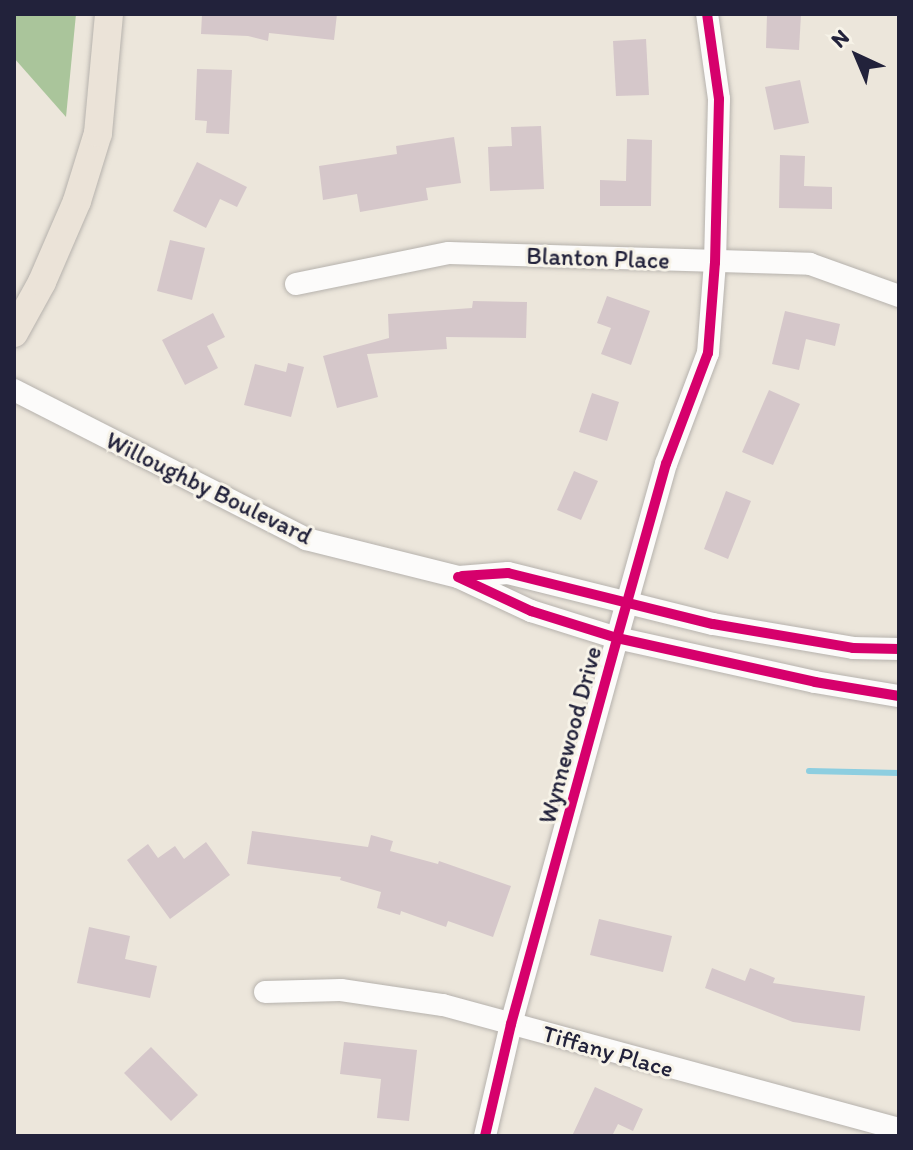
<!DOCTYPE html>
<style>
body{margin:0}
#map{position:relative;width:913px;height:1150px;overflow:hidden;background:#ece6db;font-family:Itim,sans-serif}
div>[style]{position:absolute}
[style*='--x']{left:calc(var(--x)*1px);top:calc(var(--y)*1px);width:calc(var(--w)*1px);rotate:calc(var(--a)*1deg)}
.forest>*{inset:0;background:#aac59b}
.stream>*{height:6px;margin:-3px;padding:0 3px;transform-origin:3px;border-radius:3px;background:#8dcee0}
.building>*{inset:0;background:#d5c7ca}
.roads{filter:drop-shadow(0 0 2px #b6b2ad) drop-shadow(0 0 2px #b6b2ad)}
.minor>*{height:22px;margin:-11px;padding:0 11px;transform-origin:11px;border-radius:11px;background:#fcfbfa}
.major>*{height:28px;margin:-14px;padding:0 14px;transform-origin:14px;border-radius:14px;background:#ebe3d8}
.cycleway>*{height:10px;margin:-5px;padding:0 5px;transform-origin:5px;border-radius:5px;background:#d6006c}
span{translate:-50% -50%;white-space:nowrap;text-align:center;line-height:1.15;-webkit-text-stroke:6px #f7f3e8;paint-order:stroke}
.street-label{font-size:24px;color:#22223b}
.frame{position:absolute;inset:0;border:16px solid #22223b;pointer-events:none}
.north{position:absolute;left:817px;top:16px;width:80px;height:80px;-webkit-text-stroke:6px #f7f3e8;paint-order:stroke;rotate:316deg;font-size:22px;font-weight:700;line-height:32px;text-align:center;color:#22223b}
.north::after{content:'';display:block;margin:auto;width:28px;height:36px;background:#22223b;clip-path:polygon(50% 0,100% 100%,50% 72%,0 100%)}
</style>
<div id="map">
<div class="forest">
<i style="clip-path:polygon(14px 14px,76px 14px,66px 117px,14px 58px)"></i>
</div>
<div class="stream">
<i style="--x:809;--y:771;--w:90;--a:1.3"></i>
</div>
<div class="building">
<i style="clip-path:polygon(202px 14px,337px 14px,334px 40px,269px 33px,268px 41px,248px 36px,201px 34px)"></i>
<i style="clip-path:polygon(767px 14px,801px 14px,799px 50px,766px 48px)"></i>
<i style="clip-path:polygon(646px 39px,649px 95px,616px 96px,613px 41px)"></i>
<i style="clip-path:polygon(197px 69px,232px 70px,229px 134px,206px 133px,207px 121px,195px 120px)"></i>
<i style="clip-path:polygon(800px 80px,809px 123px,774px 130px,765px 87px)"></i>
<i style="clip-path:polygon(541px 126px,544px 189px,490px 191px,488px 147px,512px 146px,511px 127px)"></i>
<i style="clip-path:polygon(454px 137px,461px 183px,426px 188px,428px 200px,360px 212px,357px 194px,323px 200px,319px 166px,397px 154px,396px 146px)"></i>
<i style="clip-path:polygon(627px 139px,652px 140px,651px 206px,600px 206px,600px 180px,626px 181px)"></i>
<i style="clip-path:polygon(780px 155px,805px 156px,804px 186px,832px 187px,832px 209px,779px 208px)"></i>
<i style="clip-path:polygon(197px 162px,247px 187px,237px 207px,220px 199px,206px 228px,173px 211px)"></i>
<i style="clip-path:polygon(170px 240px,205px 248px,192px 300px,157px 291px)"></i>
<i style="clip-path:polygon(607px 296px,650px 311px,631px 365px,601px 354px,611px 328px,597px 323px)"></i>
<i style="clip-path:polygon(473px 301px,527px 302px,526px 338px,446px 337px,447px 349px,367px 354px,378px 397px,337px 408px,323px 356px,389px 338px,388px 314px,472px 308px)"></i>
<i style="clip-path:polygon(785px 311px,840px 324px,835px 346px,806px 339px,799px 370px,772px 364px)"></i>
<i style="clip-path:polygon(213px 313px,225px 337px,207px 346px,218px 368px,185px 385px,162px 340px)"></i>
<i style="clip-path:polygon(288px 363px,304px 367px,291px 417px,244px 405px,255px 364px,286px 372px)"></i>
<i style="clip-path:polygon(769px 390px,800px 404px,773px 465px,742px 452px)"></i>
<i style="clip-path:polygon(592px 393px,619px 402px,607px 441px,579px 432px)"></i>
<i style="clip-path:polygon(574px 471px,598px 481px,581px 520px,557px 510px)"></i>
<i style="clip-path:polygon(726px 491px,751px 501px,728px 559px,704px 549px)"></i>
<i style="clip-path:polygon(252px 831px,368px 847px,371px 835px,393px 841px,390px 851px,438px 864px,439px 861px,511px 886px,493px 937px,448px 921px,446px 927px,401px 911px,400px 915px,377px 908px,381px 892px,340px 880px,341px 877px,247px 864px)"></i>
<i style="clip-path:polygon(206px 842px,230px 875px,170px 919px,127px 860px,148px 844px,158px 858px,175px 846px,184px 859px)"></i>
<i style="clip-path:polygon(599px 919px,672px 936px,663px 972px,590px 955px)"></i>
<i style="clip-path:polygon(89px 927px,130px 936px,125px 959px,157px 966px,150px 998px,77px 983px)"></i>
<i style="clip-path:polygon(712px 968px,745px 981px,750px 968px,775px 978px,773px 983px,865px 996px,860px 1031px,793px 1022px,705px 988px)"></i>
<i style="clip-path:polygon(344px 1042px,417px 1050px,409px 1121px,377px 1118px,381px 1079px,340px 1074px)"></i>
<i style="clip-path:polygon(151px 1047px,198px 1095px,171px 1121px,124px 1073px)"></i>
<i style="clip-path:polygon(595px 1087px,643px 1109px,633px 1131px,618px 1124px,612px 1136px,572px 1136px)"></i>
</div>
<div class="roads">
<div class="minor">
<i style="--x:296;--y:284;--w:156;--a:-11.5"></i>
<i style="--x:449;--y:253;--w:361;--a:1.7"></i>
<i style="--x:810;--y:264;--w:95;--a:19.8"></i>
<i style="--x:14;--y:390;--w:328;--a:27"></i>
<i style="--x:306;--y:539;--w:157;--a:14"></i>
<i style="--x:458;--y:577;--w:81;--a:25"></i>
<i style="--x:531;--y:611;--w:90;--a:17.4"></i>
<i style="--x:617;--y:638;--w:203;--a:12.5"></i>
<i style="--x:815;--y:682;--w:85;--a:9.5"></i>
<i style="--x:459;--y:577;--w:49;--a:-4.7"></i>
<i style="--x:508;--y:573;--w:211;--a:14"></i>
<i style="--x:713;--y:624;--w:142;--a:9.7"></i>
<i style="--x:853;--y:648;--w:46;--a:1.2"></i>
<i style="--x:265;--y:992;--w:76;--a:-1.5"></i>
<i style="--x:341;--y:990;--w:103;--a:8.4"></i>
<i style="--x:443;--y:1005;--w:473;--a:15.2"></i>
<i style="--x:485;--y:1136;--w:115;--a:-76.9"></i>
<i style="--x:511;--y:1024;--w:400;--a:-74.6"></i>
<i style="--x:617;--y:638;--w:181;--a:-74.3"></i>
<i style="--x:666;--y:464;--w:119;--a:-69.3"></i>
<i style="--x:708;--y:353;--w:90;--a:-85.6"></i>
<i style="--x:715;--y:263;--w:164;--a:-88.6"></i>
<i style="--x:719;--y:99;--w:86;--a:-98"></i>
</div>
<div class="major">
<i style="--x:14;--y:333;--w:58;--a:-61.2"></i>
<i style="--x:42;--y:282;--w:88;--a:-66.6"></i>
<i style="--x:77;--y:201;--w:71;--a:-72.8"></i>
<i style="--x:98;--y:133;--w:120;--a:-84.7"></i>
</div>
</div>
<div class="cycleway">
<i style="--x:462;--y:576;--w:46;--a:-3.7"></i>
<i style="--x:508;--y:573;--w:211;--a:14"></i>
<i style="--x:713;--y:624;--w:142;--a:9.7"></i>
<i style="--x:853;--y:648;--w:46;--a:1.2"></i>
<i style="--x:458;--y:577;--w:81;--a:25"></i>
<i style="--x:531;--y:611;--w:90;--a:17.4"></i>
<i style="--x:617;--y:638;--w:203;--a:12.5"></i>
<i style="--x:815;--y:682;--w:85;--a:9.5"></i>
<i style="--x:485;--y:1136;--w:115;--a:-76.9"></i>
<i style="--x:511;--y:1024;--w:400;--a:-74.6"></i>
<i style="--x:617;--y:638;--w:181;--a:-74.3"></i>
<i style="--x:666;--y:464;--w:119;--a:-69.3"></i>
<i style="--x:708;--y:353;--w:90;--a:-85.6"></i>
<i style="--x:715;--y:263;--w:164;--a:-88.6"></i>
<i style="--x:719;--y:99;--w:86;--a:-98"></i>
</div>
<div class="street-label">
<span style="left:598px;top:258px;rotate:2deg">Blanton Place</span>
<span style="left:209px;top:488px;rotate:26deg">Willoughby Boulevard</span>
<span style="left:570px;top:735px;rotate:-75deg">Wynnewood Drive</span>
<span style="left:608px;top:1051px;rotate:16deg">Tiffany Place</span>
</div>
<div class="frame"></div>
<div class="north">N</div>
</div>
